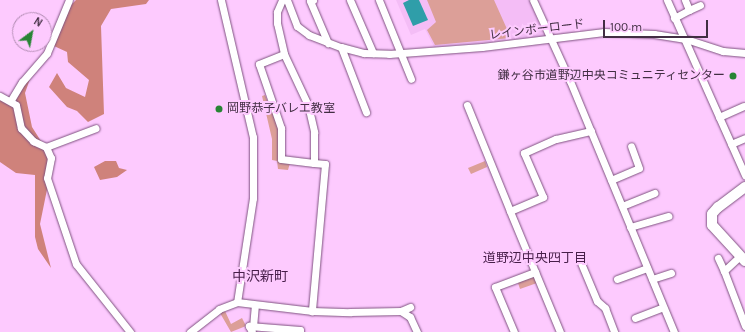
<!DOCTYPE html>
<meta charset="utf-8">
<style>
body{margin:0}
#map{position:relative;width:745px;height:332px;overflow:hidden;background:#fdcafe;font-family:Karla,"Noto Sans JP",sans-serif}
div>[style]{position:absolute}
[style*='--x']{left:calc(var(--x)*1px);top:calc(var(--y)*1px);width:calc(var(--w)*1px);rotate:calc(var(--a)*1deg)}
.built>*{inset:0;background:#f4bdf6}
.green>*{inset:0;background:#dc9f98}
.forest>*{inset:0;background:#cf827b}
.water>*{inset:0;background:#2f9ea9}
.roads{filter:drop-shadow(0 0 1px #7f5280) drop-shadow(0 0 1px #7f5280)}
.street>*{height:7px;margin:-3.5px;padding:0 3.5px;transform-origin:3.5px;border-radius:3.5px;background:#fff}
.secondary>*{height:10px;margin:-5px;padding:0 5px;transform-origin:5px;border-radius:5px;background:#fff}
.dots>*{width:11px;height:11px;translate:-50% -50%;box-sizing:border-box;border:2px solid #fdcafe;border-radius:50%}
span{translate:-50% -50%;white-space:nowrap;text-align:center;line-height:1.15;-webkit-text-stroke:4px #fdcafe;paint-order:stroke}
.street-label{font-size:12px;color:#422e43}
.poi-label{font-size:12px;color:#422e43}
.right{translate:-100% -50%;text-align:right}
.left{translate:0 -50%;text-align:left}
.neighbourhood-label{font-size:13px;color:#471e49}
.quarter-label{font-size:14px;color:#471e49}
.north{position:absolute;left:12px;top:12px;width:40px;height:40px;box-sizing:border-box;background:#fdcafe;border:1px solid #b28cb3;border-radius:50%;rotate:32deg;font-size:11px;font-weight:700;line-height:16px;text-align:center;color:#422e43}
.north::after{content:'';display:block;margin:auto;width:14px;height:18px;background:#288435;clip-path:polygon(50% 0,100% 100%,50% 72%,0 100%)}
.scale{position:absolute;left:603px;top:20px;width:105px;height:18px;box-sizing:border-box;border:2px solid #422e43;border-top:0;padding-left:5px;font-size:12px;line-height:14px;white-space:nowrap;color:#422e43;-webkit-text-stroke:3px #fdcafe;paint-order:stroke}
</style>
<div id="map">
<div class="built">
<i style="clip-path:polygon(396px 0,530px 0,544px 37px,434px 47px,425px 29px,411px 35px)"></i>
</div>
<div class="green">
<i style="clip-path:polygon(427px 0,494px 0,511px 38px,435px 45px,427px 30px,436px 22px)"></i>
<i style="clip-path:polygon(265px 95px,278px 127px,279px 161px,290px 163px,288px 170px,278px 169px,277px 161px,272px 160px,272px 139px,262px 96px)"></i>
<i style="clip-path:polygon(485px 161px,487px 167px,471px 174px,468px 168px)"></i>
<i style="clip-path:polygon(534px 275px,537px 283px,520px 289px,517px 280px)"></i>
<i style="clip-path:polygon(225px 311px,231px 324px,242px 318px,246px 326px,231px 332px,220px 313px)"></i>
</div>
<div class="forest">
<i style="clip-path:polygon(76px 0,149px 0,146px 4px,111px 9px,101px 26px,104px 114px,88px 122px,77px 111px,67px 107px,49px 87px,57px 73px,66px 88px,85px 97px,89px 80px,68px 62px,67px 52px,54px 46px,69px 7px)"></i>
<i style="clip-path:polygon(31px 76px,25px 93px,32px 127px,53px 160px,40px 224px,51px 268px,38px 249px,35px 237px,35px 175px,16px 173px,0 162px,0 99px,10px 102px)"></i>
<i style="clip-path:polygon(105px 161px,116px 161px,119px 168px,127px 170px,117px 177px,100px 180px,94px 167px)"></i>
</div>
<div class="water">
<i style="clip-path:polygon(409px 0,419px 0,428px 20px,413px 26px,403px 3px)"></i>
</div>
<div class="roads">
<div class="street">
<i style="--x:221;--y:0;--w:141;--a:76.9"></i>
<i style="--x:253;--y:137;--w:61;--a:90"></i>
<i style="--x:253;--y:198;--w:105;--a:98.7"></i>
<i style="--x:282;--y:0;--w:13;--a:113"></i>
<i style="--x:277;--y:12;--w:11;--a:90"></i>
<i style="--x:277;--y:23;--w:32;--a:77"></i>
<i style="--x:284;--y:54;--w:56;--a:64.8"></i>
<i style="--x:308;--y:105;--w:28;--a:77"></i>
<i style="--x:314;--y:132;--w:31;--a:90"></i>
<i style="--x:314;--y:163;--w:11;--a:5"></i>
<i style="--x:325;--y:164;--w:148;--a:95.1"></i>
<i style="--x:287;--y:0;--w:28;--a:69"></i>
<i style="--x:297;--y:26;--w:15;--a:37"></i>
<i style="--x:309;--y:35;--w:34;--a:21"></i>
<i style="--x:341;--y:47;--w:24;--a:15"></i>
<i style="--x:364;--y:53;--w:25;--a:2"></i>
<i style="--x:389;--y:54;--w:93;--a:-4.3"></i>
<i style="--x:482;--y:47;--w:123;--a:-7"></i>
<i style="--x:604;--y:32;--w:50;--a:2.3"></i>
<i style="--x:654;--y:34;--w:32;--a:9"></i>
<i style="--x:686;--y:39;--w:39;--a:18"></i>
<i style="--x:723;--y:51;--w:22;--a:5"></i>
<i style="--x:313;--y:0;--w:3;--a:162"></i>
<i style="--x:310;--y:1;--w:46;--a:66.8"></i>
<i style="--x:350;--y:0;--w:58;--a:66.5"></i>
<i style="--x:379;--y:0;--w:85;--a:67.9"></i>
<i style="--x:533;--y:0;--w:89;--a:65.4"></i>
<i style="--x:570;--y:81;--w:272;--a:67.5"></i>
<i style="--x:667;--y:0;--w:192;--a:66"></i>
<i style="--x:689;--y:10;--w:12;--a:-24"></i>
<i style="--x:674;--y:18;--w:17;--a:-28"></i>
<i style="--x:689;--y:10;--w:11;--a:-112"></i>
<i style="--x:341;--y:47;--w:70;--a:69"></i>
<i style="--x:284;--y:54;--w:27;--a:158"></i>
<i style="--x:259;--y:64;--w:68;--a:71"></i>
<i style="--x:281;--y:128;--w:31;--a:90"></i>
<i style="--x:281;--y:159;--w:33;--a:7"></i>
<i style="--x:0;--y:96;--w:18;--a:29"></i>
<i style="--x:16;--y:105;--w:24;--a:78"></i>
<i style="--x:21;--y:128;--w:18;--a:47"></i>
<i style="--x:33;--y:141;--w:14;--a:25"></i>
<i style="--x:46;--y:147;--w:12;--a:66"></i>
<i style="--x:51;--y:158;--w:20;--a:101"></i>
<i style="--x:47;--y:178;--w:91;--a:71.4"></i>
<i style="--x:76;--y:264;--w:87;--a:51.5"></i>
<i style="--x:11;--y:100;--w:21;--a:-59"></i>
<i style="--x:22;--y:82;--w:38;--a:-49"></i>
<i style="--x:47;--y:53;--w:57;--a:-67.5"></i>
<i style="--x:467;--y:105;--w:114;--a:67.9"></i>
<i style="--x:719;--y:117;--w:27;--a:-24"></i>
<i style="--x:731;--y:144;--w:15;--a:-23"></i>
<i style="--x:46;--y:147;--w:53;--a:-20.8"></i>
<i style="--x:611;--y:180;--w:30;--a:-23"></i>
<i style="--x:639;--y:168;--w:23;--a:-110"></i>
<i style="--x:622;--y:206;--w:35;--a:-22"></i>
<i style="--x:630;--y:227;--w:40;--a:-16"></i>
<i style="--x:740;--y:256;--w:22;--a:137"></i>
<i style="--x:724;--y:271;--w:59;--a:69.1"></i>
<i style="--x:718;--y:258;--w:14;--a:65"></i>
<i style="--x:581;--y:263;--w:41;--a:67.2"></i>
<i style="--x:597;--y:301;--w:11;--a:41"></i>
<i style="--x:605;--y:308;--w:26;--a:69"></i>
<i style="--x:617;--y:279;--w:32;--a:-20"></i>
<i style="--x:652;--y:279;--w:20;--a:-18"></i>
<i style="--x:401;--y:311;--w:11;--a:34"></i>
<i style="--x:410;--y:317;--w:17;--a:65"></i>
<i style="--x:635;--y:318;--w:30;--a:-21"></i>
<i style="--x:253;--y:327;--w:22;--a:-85"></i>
<i style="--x:190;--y:332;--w:37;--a:-38"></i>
<i style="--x:219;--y:309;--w:19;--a:-21"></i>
<i style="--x:237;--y:302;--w:76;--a:6.8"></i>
<i style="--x:312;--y:311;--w:38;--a:2"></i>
<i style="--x:350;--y:312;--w:51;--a:-1.1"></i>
<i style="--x:401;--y:311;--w:10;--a:-24"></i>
<i style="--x:252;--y:332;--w:7;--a:-117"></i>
<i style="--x:249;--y:326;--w:51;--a:4.5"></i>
<i style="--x:300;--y:330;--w:2;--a:90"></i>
<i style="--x:514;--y:332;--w:49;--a:-112.9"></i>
<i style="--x:495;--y:287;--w:43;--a:-20.6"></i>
<i style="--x:560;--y:332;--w:131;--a:-112.5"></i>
<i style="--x:510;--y:211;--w:36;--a:-23"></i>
<i style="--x:543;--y:197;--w:48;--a:-113.4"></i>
<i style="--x:524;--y:153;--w:35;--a:-24"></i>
<i style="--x:556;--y:139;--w:36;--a:-13"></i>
</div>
<div class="secondary">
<i style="--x:745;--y:187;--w:34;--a:143"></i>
<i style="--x:718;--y:207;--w:9;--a:131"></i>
<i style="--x:712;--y:214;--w:11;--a:90"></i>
<i style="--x:712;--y:225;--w:49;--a:47.5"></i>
</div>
</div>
<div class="dots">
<i style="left:733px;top:76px;background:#288435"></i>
<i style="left:219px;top:109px;background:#288435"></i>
</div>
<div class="street-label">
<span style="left:537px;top:30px;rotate:-7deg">レインボーロード</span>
</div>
<div class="poi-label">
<span class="right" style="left:725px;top:76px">鎌ヶ谷市道野辺中央コミュニティセンター</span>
<span class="left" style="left:227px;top:109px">岡野恭子バレエ教室</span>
</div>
<div class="neighbourhood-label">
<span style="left:535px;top:258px">道野辺中央四丁目</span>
</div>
<div class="quarter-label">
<span style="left:260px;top:277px">中沢新町</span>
</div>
<div class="north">N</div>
<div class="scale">100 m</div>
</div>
